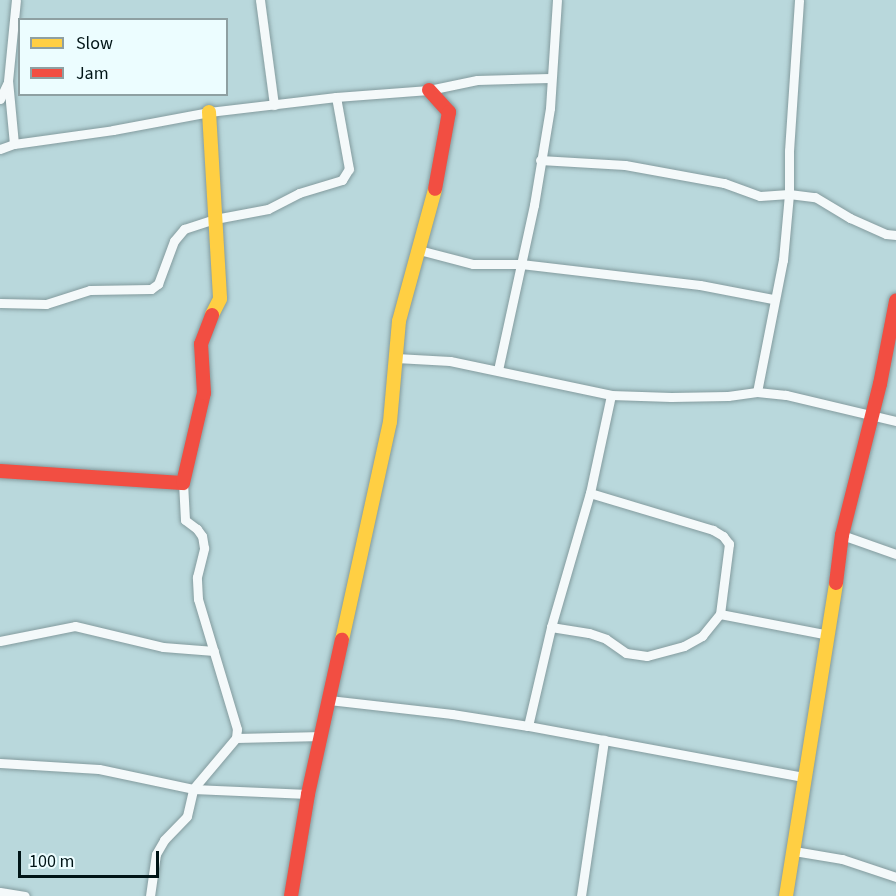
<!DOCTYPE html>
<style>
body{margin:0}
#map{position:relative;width:896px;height:896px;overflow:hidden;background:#b9d8dc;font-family:"Source Sans 3",sans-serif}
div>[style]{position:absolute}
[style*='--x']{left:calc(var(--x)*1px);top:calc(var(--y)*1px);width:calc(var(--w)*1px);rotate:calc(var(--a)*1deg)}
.roads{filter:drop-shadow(0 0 2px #839b9e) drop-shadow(0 0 2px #839b9e)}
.street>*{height:9px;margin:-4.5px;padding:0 4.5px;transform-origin:4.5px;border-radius:4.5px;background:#f4f9fa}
.slow>*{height:14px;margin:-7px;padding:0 7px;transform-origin:7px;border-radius:7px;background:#ffcf43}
.jam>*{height:14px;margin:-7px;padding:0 7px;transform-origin:7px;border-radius:7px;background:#f24e42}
span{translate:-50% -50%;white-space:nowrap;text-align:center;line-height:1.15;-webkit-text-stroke:5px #ecfdff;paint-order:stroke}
.legend{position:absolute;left:18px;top:18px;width:210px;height:78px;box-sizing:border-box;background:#ecfdff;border:2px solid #8ea0a2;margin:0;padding:8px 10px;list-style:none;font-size:18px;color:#001416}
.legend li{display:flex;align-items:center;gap:12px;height:30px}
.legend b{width:30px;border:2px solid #8ea0a2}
.scale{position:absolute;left:18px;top:851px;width:141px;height:27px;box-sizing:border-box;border:3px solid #001416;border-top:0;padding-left:8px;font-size:18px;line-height:21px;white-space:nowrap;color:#001416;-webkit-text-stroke:4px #ecfdff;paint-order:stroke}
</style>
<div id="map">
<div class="roads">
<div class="street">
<i style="--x:260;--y:0;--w:106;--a:82.4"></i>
<i style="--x:0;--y:99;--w:17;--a:-65"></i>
<i style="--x:14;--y:144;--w:63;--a:-95.4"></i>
<i style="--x:8;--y:81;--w:81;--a:-84.4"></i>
<i style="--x:0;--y:149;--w:15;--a:-20"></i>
<i style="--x:14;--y:144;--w:100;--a:-8"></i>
<i style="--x:113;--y:130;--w:98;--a:-10.6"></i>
<i style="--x:209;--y:112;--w:128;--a:-6.7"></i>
<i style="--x:336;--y:97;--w:93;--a:-4.3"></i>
<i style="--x:429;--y:90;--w:49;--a:-11.8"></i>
<i style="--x:477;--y:80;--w:73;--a:-1.6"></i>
<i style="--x:540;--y:160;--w:85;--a:3.4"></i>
<i style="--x:625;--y:165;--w:101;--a:10.3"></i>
<i style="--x:724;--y:183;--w:38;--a:20"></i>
<i style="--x:760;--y:196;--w:29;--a:-4"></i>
<i style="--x:789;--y:194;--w:26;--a:7"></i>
<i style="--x:815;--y:197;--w:41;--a:31"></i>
<i style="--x:850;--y:218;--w:39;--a:24"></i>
<i style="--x:886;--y:234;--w:10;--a:6"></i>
<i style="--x:419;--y:250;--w:56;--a:14.5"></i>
<i style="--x:473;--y:264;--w:48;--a:0"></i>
<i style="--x:521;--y:264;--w:180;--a:6.7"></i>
<i style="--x:700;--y:285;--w:74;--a:10.9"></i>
<i style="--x:0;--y:303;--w:46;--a:1.2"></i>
<i style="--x:46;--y:304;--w:46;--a:-17.7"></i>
<i style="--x:90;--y:290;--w:61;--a:-0.9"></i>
<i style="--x:151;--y:289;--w:9;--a:-36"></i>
<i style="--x:158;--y:284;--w:46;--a:-69.6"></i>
<i style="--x:174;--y:241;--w:16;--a:-50"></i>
<i style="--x:184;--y:229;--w:33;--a:-18"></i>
<i style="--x:215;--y:219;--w:54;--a:-10.7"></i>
<i style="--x:268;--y:209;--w:35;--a:-27"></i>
<i style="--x:299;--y:193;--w:45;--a:-16.8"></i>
<i style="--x:342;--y:180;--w:13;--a:-58"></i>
<i style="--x:349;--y:169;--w:73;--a:-100.2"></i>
<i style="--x:396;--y:358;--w:54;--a:3.2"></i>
<i style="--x:450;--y:361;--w:165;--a:11.9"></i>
<i style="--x:611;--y:395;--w:60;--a:1.9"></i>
<i style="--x:671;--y:397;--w:57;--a:-1"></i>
<i style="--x:728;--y:396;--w:29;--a:-8"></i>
<i style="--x:757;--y:392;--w:29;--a:6"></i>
<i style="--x:786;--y:395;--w:113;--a:13.3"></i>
<i style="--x:498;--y:370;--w:169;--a:-77.7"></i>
<i style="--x:534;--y:205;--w:98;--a:-80.6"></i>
<i style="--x:550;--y:108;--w:108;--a:-86.3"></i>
<i style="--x:757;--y:392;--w:135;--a:-78.9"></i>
<i style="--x:783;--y:260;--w:66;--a:-84.8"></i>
<i style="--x:789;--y:194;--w:43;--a:-90"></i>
<i style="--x:789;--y:151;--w:151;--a:-86.2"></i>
<i style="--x:842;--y:535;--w:57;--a:19.4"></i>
<i style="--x:720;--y:614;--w:111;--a:10.9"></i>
<i style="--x:551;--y:627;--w:38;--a:9"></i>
<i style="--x:589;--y:633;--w:18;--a:19"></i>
<i style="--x:606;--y:639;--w:24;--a:35"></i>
<i style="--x:626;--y:653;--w:21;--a:8"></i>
<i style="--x:647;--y:656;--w:38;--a:-15"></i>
<i style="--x:684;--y:646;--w:21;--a:-29"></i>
<i style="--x:702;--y:636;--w:28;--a:-51"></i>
<i style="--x:720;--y:614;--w:71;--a:-82.7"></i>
<i style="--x:729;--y:544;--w:10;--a:-127"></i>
<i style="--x:723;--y:536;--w:12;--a:-149"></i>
<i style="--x:713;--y:530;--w:128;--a:-163.3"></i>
<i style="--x:0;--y:641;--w:76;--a:-11.3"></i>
<i style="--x:75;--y:626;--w:90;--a:13.4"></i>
<i style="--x:163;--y:647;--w:51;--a:4.5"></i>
<i style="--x:329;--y:700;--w:124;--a:6.5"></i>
<i style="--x:452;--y:714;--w:77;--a:9"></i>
<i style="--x:528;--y:726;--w:281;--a:10.5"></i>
<i style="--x:528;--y:726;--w:102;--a:-76.9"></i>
<i style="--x:551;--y:627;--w:140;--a:-73.8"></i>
<i style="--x:590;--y:493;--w:100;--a:-77.9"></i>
<i style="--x:236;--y:738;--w:86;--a:-1.3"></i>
<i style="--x:0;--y:763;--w:99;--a:3.5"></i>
<i style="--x:99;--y:769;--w:96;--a:12"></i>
<i style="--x:193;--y:789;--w:115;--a:2.5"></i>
<i style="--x:794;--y:851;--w:49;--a:9.5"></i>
<i style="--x:842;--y:859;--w:57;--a:18.4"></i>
<i style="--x:0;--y:892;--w:25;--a:9"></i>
<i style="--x:150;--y:896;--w:42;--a:-81.9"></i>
<i style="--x:156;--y:854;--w:16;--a:-60"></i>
<i style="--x:164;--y:840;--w:33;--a:-46"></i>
<i style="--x:187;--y:816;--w:28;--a:-77"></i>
<i style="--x:193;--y:789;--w:67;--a:-49.9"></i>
<i style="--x:236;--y:738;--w:9;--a:-84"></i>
<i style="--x:237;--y:729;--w:136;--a:-106.7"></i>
<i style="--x:198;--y:599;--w:22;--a:-93"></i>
<i style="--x:197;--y:577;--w:30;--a:-76"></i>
<i style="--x:204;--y:548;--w:12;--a:-99"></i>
<i style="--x:202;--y:536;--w:9;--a:-126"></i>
<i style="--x:197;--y:529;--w:15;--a:-143"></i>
<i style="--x:185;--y:520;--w:37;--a:-93"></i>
<i style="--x:581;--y:896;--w:158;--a:-81.6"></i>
</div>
<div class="slow">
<i style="--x:209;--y:112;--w:187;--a:86.6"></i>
<i style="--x:220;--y:299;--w:18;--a:117"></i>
<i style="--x:342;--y:640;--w:223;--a:-77.6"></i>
<i style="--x:390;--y:422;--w:101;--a:-84.9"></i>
<i style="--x:399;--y:321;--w:137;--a:-74.7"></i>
<i style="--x:786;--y:896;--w:317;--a:-80.9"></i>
</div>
<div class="jam">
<i style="--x:429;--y:90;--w:30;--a:48"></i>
<i style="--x:449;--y:112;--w:78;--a:100.3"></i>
<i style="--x:0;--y:471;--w:183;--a:3.8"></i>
<i style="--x:183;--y:483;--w:92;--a:-76.9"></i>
<i style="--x:204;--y:393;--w:49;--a:-93.5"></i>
<i style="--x:201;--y:344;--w:31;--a:-69"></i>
<i style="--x:836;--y:583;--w:48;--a:-82.9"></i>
<i style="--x:842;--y:535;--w:156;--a:-75.9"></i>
<i style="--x:880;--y:384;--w:85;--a:-79.1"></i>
<i style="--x:291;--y:896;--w:103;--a:-80.5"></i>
<i style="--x:308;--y:794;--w:158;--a:-77.6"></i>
</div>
</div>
<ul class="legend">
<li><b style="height:8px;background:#ffcf43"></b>Slow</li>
<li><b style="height:8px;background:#f24e42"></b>Jam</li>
</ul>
<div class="scale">100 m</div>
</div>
